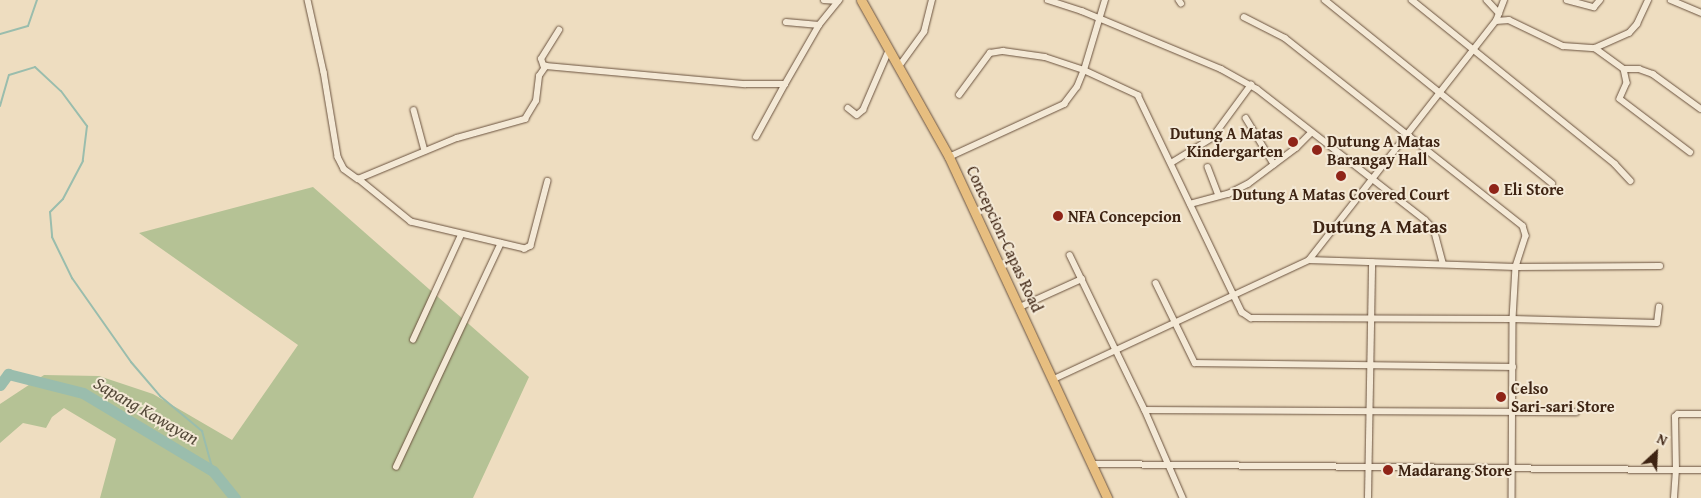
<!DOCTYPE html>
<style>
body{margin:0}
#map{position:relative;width:1701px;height:498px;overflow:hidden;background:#eeddc0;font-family:"Gentium Book Plus",serif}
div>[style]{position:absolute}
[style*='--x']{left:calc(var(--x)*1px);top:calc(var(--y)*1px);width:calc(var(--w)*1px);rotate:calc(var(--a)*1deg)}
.green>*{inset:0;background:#b5c295}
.stream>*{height:2px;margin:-1px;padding:0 1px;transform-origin:1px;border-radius:1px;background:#9abdad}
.river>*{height:11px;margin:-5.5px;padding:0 5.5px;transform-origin:5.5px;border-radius:5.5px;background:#9abdad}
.roads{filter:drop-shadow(0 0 1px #6a523e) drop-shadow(0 0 1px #6a523e)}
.minor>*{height:5.5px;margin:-2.75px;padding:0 2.75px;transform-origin:2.75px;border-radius:2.75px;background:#f4e9d6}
.primary>*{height:9px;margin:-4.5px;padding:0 4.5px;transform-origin:4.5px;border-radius:4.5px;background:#e7be80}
.dots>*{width:14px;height:14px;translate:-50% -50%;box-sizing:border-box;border:2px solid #f4e9d6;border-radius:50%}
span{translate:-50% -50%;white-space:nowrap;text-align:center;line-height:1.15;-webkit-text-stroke:4px #f4e9d6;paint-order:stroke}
.poi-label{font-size:16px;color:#3e2413;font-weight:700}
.right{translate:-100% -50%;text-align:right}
.left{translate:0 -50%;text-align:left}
.street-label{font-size:16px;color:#3e2413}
.water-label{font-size:18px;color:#554a3a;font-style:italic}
.quarter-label{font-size:19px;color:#3e2413;font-weight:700}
.north{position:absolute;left:1631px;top:428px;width:50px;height:50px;-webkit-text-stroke:4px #f4e9d6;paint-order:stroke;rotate:25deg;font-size:14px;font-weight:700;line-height:20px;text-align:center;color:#3e2413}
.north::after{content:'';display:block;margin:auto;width:18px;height:22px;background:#3e2413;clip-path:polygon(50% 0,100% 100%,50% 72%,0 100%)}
</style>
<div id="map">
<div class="green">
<i style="clip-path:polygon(313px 187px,529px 377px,473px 498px,100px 498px,116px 439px,64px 408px,52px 417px,46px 428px,23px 423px,0 443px,0 404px,44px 375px,99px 376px,153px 394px,232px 440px,298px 345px,139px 233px)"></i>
</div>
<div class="stream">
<i style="--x:0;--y:34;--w:29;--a:-16"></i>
<i style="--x:28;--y:26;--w:28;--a:-71"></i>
<i style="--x:0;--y:106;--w:32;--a:-74"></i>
<i style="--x:9;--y:75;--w:27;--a:-17"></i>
<i style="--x:35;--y:67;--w:35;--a:43"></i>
<i style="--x:61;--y:91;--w:44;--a:53.4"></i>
<i style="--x:87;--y:126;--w:35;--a:97"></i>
<i style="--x:83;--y:161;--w:43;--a:117.8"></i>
<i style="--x:63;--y:199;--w:18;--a:135"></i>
<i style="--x:50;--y:212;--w:25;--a:85"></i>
<i style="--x:52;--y:237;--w:46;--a:64"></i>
<i style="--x:72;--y:278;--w:103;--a:54.9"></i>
<i style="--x:131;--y:362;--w:45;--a:49.5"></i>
<i style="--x:160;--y:396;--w:55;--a:39.8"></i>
<i style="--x:202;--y:431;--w:41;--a:74.6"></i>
</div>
<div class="river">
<i style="--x:0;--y:385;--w:14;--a:-54"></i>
<i style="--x:8;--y:374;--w:77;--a:14.2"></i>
<i style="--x:83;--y:393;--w:152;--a:31"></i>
<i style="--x:213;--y:471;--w:35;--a:51"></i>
</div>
<div class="roads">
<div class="minor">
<i style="--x:308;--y:0;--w:74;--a:77.5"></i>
<i style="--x:324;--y:72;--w:86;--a:80.6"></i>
<i style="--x:338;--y:157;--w:13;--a:63"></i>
<i style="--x:344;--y:169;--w:17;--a:36"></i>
<i style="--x:824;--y:0;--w:14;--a:4"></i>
<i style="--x:1048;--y:0;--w:36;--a:18"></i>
<i style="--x:1082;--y:11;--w:151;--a:22.6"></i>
<i style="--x:1221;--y:69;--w:41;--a:29.1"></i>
<i style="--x:1257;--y:89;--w:213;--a:37.9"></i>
<i style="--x:1425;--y:220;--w:13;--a:45"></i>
<i style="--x:1434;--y:229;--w:35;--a:75"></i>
<i style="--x:1179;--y:0;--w:4;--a:56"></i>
<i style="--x:1325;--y:0;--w:292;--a:38.9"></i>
<i style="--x:1412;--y:0;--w:261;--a:38.9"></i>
<i style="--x:1615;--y:164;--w:23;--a:47"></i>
<i style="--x:1487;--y:0;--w:18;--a:47"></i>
<i style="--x:1567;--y:0;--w:28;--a:15"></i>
<i style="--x:1594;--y:7;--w:9;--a:-49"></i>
<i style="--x:1671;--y:0;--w:33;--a:23"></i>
<i style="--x:1244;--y:17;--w:46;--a:27.1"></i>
<i style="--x:1285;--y:38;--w:303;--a:38.3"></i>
<i style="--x:1523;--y:226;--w:10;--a:73"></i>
<i style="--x:1526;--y:236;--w:33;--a:108"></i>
<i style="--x:1516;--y:267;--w:52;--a:93.3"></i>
<i style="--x:1513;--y:319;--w:179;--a:90.3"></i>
<i style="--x:1496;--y:21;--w:22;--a:-69"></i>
<i style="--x:786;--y:22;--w:33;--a:5"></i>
<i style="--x:1595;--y:48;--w:36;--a:36"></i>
<i style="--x:1624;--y:69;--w:15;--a:0"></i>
<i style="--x:1639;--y:69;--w:15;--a:20"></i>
<i style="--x:1653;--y:74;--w:59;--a:36.1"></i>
<i style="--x:900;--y:65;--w:41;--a:-54"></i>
<i style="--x:924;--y:32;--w:33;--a:-76"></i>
<i style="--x:544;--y:68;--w:9;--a:-108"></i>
<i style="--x:541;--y:59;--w:34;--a:-58"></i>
<i style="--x:1624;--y:69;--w:14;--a:78"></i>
<i style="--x:1627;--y:83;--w:17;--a:114"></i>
<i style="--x:1620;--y:99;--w:88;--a:37.1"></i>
<i style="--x:959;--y:95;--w:52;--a:-53.6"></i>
<i style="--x:990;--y:53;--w:13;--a:-9"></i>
<i style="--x:1003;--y:51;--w:42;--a:8.1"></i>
<i style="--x:1045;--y:57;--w:41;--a:18.4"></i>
<i style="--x:1084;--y:70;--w:60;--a:24.8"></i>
<i style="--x:1138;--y:95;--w:241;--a:64.4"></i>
<i style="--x:1242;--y:312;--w:11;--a:34"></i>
<i style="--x:1251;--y:318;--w:262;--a:0.2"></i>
<i style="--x:1513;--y:319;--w:144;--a:1.6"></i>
<i style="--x:1657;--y:323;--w:16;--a:-83"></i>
<i style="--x:848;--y:108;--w:11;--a:38"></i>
<i style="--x:857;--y:115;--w:8;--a:-40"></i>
<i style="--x:863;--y:110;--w:65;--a:-66.6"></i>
<i style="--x:414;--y:110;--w:42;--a:75"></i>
<i style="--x:1246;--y:118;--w:54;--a:58.7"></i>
<i style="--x:756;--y:137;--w:60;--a:-61.3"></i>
<i style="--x:949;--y:157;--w:127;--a:-24.7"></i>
<i style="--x:1064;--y:104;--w:21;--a:-53"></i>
<i style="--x:1077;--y:87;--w:18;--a:-68"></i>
<i style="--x:1084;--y:70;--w:73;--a:-73.3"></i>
<i style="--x:1171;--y:163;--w:48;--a:-31.4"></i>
<i style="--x:1212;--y:138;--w:66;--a:-53.7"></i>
<i style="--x:1208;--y:167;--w:30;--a:69"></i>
<i style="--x:548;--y:181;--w:67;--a:104.7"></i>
<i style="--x:531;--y:246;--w:7;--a:153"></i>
<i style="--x:525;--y:249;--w:117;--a:-166.7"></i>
<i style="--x:411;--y:222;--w:68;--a:-140.9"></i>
<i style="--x:358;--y:179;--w:107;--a:-22.5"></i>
<i style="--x:457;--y:138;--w:71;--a:-15.6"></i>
<i style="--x:525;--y:119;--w:21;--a:-59"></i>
<i style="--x:536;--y:101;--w:25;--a:-83"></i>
<i style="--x:539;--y:76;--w:12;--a:-55"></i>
<i style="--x:546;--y:66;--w:200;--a:5.2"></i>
<i style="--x:745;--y:84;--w:40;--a:0"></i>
<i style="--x:785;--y:84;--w:68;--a:-60"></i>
<i style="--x:819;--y:25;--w:32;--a:-51"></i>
<i style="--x:1190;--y:204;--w:39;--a:-15"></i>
<i style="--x:1228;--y:194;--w:22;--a:-27"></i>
<i style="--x:1248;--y:184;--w:60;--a:-36.9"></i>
<i style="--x:1296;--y:148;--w:21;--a:-45"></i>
<i style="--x:1070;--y:255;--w:172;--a:64.2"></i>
<i style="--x:1145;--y:410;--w:96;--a:66.6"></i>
<i style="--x:1309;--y:260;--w:303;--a:-52"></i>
<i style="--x:1496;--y:21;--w:13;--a:-4"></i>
<i style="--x:1509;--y:20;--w:60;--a:25.7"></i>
<i style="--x:1563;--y:46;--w:32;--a:4"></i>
<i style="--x:1595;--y:48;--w:37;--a:-24"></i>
<i style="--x:1629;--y:33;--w:12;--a:-48"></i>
<i style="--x:1637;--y:24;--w:26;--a:-65"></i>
<i style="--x:1156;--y:283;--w:89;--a:64"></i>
<i style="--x:1195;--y:363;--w:318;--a:0.7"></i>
<i style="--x:1020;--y:307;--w:68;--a:-24.3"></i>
<i style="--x:413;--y:340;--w:115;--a:-65.4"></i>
<i style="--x:1054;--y:379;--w:281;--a:-25"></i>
<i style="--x:1309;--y:260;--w:207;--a:1.9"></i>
<i style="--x:1516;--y:267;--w:144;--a:-0.4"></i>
<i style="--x:1145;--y:410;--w:431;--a:0.3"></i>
<i style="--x:1093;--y:464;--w:583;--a:0.59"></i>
<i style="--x:1676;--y:470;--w:53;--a:-91.1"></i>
<i style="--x:1675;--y:417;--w:4;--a:-45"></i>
<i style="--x:1678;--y:414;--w:23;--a:0"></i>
<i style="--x:396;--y:467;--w:247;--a:-64.9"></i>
<i style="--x:1368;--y:498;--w:235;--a:-89"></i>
<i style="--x:1674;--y:498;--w:28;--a:-86"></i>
<i style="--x:1676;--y:470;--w:25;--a:0"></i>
</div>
<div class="primary">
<i style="--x:861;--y:0;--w:180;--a:60.7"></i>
<i style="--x:949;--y:157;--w:376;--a:65.1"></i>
</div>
</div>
<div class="dots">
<i style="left:1293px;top:142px;background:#8f2418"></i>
<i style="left:1317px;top:150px;background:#8f2418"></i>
<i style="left:1341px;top:176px;background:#8f2418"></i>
<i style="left:1494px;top:189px;background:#8f2418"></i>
<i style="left:1058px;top:216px;background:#8f2418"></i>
<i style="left:1501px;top:397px;background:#8f2418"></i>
<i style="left:1388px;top:470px;background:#8f2418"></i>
</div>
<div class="poi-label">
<span class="right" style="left:1283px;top:142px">Dutung A Matas<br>Kindergarten</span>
<span class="left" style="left:1327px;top:150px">Dutung A Matas<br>Barangay Hall</span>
<span class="left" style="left:1504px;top:189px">Eli Store</span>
<span style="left:1341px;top:194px">Dutung A Matas Covered Court</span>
<span class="left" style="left:1068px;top:216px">NFA Concepcion</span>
<span class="left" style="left:1511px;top:397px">Celso<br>Sari-sari Store</span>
<span class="left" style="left:1398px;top:470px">Madarang Store</span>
</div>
<div class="street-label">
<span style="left:1005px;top:239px;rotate:65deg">Concepcion-Capas Road</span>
</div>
<div class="water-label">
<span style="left:146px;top:411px;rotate:30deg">Sapang Kawayan</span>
</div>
<div class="quarter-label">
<span style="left:1380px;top:227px">Dutung A Matas</span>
</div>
<div class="north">N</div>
</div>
